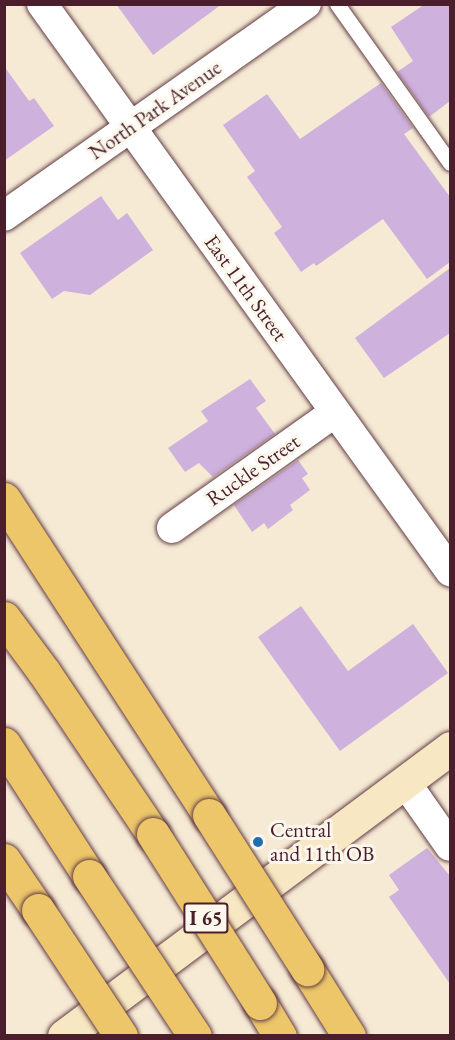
<!DOCTYPE html>
<style>
body{margin:0}
#map{position:relative;width:455px;height:1040px;overflow:hidden;background:#f6ead5;font-family:"EB Garamond",serif}
div>[style]{position:absolute}
[style*='--x']{left:calc(var(--x)*1px);top:calc(var(--y)*1px);width:calc(var(--w)*1px);rotate:calc(var(--a)*1deg)}
.building>*{inset:0;background:#ceb1dc}
.roads{filter:drop-shadow(0 0 2px #643d44) drop-shadow(0 0 2px #643d44)}
.lane>*{height:15px;margin:-7.5px;padding:0 7.5px;transform-origin:7.5px;border-radius:7.5px;background:#fff}
.street>*{height:30px;margin:-15px;padding:0 15px;transform-origin:15px;border-radius:15px;background:#fff}
.secondary>*{height:33px;margin:-16.5px;padding:0 16.5px;transform-origin:16.5px;border-radius:16.5px;background:#f7e8c3}
.highway>*{height:33px;margin:-16.5px;padding:0 16.5px;transform-origin:16.5px;border-radius:16.5px;background:#ecc669}
.bridges{filter:drop-shadow(0 0 2px #643d44) drop-shadow(0 0 2px #643d44)}
.highway-bridge>*{height:33px;margin:-16.5px;padding:0 16.5px;transform-origin:16.5px;border-radius:16.5px;background:#ecc669}
.dots>*{width:16px;height:16px;translate:-50% -50%;box-sizing:border-box;border:3px solid #fbf7ec;border-radius:50%}
span{translate:-50% -50%;white-space:nowrap;text-align:center;line-height:1.15;-webkit-text-stroke:6px #fbf7ec;paint-order:stroke}
.shield-label span{padding:2px 4px;background:#fbf7ec;border:2px solid;border-radius:4px;-webkit-text-stroke-width:0}
.shield-label{font-size:20px;color:#4a1f2b;font-weight:700}
.street-label{font-size:21px;color:#4a1f2b}
.poi-label{font-size:21px;color:#4a1f2b}
.left{translate:0 -50%;text-align:left}
.frame{position:absolute;inset:0;border:6px solid #4a1f2b;pointer-events:none}
</style>
<div id="map">
<div class="building">
<i style="clip-path:polygon(116px 4px,222px 4px,153px 55px)"></i>
<i style="clip-path:polygon(425px 4px,450px 4px,450px 101px,429px 117px,397px 72px,413px 61px,391px 27px)"></i>
<i style="clip-path:polygon(4px 66px,29px 101px,34px 98px,54px 126px,4px 161px)"></i>
<i style="clip-path:polygon(381px 83px,413px 128px,404px 134px,450px 197px,450px 262px,427px 279px,383px 219px,316px 266px,314px 263px,301px 272px,274px 233px,282px 227px,247px 177px,255px 171px,223px 125px,267px 94px,300px 139px)"></i>
<i style="clip-path:polygon(101px 196px,118px 220px,127px 213px,153px 250px,90px 295px,64px 291px,52px 299px,20px 253px)"></i>
<i style="clip-path:polygon(450px 268px,450px 333px,384px 378px,355px 338px)"></i>
<i style="clip-path:polygon(250px 379px,266px 401px,256px 408px,275px 434px,213px 477px,199px 463px,185px 472px,168px 448px,208px 421px,201px 411px)"></i>
<i style="clip-path:polygon(298px 460px,308px 474px,302px 478px,310px 490px,290px 505px,293px 510px,268px 529px,264px 523px,252px 532px,234px 505px)"></i>
<i style="clip-path:polygon(301px 606px,348px 671px,413px 624px,448px 673px,340px 751px,258px 637px)"></i>
<i style="clip-path:polygon(427px 848px,450px 876px,450px 984px,389px 897px,399px 890px,389px 875px)"></i>
</div>
<div class="roads">
<div class="lane">
<i style="--x:337;--y:4;--w:195;--a:54.6"></i>
</div>
<div class="street">
<i style="--x:42;--y:4;--w:699;--a:54.26"></i>
<i style="--x:4;--y:216;--w:369;--a:-35.1"></i>
<i style="--x:172;--y:528;--w:200;--a:-35.4"></i>
<i style="--x:405;--y:782;--w:78;--a:54.9"></i>
</div>
<div class="secondary">
<i style="--x:64;--y:1036;--w:482;--a:-36.7"></i>
</div>
<div class="highway">
<i style="--x:4;--y:499;--w:377;--a:57"></i>
<i style="--x:4;--y:618;--w:67;--a:53.5"></i>
<i style="--x:44;--y:672;--w:195;--a:56.1"></i>
<i style="--x:4;--y:744;--w:157;--a:57.2"></i>
<i style="--x:4;--y:860;--w:60;--a:55.8"></i>
<i style="--x:307;--y:969;--w:79;--a:57.9"></i>
<i style="--x:260;--y:1003;--w:39;--a:59"></i>
</div>
</div>
<div class="bridges">
<div class="highway-bridge">
<i style="--x:209;--y:815;--w:183;--a:57.5"></i>
<i style="--x:153;--y:834;--w:200;--a:57.7"></i>
<i style="--x:89;--y:876;--w:192;--a:56.5"></i>
<i style="--x:38;--y:910;--w:151;--a:56.6"></i>
</div>
</div>
<div class="dots">
<i style="left:258px;top:842px;background:#1f6fb2"></i>
</div>
<div class="shield-label">
<span style="left:206px;top:918px">I 65</span>
</div>
<div class="street-label">
<span style="left:155px;top:110px;rotate:-35deg">North Park Avenue</span>
<span style="left:246px;top:288px;rotate:54deg">East 11th Street</span>
<span style="left:253px;top:470px;rotate:-35deg">Ruckle Street</span>
</div>
<div class="poi-label">
<span class="left" style="left:270px;top:842px">Central<br>and 11th OB</span>
</div>
<div class="frame"></div>
</div>
